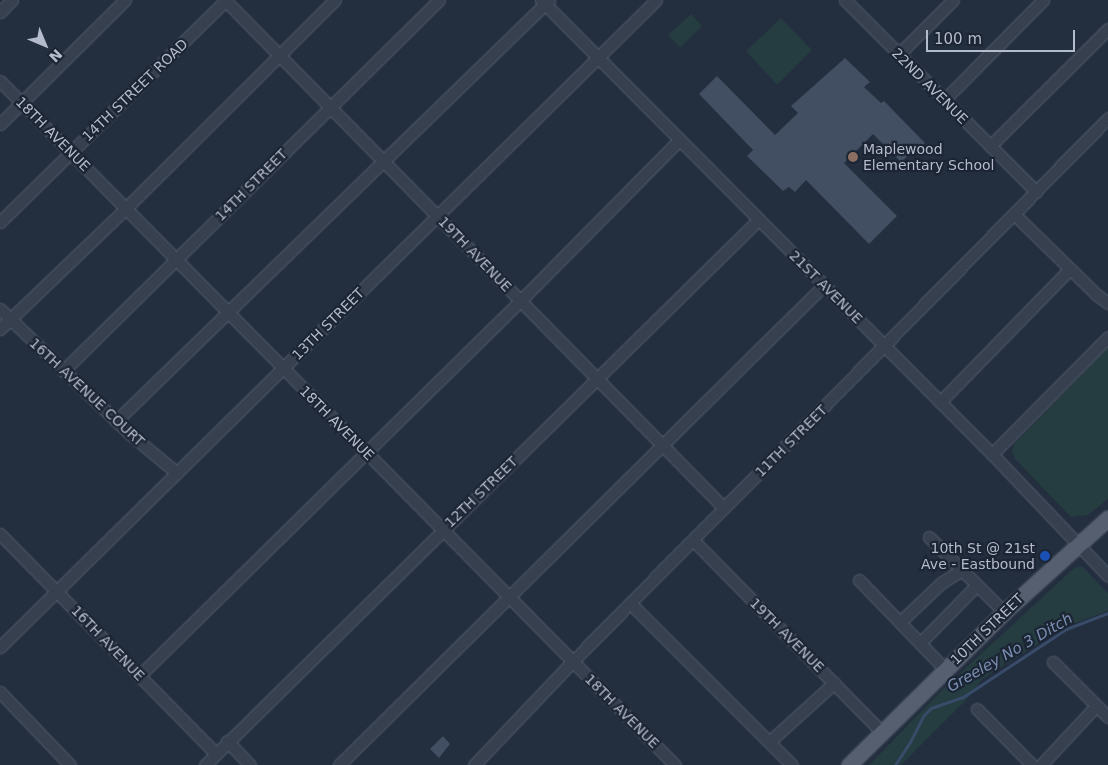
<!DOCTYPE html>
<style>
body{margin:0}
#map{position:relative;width:1108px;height:765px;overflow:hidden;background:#232e3f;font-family:"DejaVu Sans",sans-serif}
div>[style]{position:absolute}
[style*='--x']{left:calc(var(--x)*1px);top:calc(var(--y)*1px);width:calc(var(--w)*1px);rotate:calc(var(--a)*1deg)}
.green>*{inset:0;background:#253c40}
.stream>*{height:3px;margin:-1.5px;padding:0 1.5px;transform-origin:1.5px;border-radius:1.5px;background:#384b69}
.building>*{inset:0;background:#424e61}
.roads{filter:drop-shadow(0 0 1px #555e6d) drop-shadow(0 0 1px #555e6d)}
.minor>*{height:11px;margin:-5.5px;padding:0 5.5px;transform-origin:5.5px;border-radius:5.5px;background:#37404f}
.major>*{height:15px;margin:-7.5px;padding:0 7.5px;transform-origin:7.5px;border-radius:7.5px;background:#555f6f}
.dots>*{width:14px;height:14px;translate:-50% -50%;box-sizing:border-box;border:2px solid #1c2534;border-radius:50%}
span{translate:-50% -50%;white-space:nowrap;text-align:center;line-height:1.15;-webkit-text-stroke:4.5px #1c2534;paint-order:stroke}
.street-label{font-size:14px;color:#b4bbca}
.poi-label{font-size:14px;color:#b4bbca}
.left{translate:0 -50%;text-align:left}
.right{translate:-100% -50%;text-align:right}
.water-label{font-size:15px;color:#7b90b2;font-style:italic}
.north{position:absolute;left:20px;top:20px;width:50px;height:50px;-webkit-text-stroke:4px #1c2534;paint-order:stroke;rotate:135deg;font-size:14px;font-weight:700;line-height:20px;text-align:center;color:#b4bbca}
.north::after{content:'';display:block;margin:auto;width:18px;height:22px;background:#b4bbca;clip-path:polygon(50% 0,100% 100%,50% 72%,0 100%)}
.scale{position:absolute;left:926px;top:30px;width:149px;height:22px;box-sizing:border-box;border:2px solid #b4bbca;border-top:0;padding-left:6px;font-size:15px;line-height:18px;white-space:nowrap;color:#b4bbca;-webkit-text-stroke:4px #1c2534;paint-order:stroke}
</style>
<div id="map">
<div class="green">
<i style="clip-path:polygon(691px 14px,702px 26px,680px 48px,668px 35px)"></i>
<i style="clip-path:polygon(781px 18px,812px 50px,777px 85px,746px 51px)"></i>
<i style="clip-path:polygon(1108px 348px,1108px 499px,1088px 515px,1071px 517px,1015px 459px,1012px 451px,1014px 444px)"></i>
<i style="clip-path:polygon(1079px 566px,1083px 567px,1108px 593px,1108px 611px,1065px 627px,982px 679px,966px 700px,901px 765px,869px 765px,946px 686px,1073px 569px)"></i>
</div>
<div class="stream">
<i style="--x:895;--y:765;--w:27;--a:-57"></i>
<i style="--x:910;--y:742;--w:29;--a:-63"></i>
<i style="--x:923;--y:716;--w:11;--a:-45"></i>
<i style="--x:931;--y:708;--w:34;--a:-19"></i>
<i style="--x:963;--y:697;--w:123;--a:-33.4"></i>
<i style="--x:1066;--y:629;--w:45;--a:-20.9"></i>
</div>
<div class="building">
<i style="clip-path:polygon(845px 58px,870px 82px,864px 87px,881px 103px,884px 101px,925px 143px,915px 153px,913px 151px,901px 162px,873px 134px,844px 163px,897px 216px,869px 244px,806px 180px,795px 192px,789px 187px,783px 191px,747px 156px,753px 150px,699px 94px,717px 76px,775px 135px,798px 113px,791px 106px)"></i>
<i style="clip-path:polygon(443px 736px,450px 744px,439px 758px,430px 749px)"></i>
</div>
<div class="roads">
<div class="minor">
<i style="--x:225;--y:0;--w:712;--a:45.51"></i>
<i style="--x:541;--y:0;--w:640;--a:45.19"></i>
<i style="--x:992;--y:454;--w:168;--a:46.4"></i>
<i style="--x:845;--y:0;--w:271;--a:45.1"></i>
<i style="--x:0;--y:12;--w:17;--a:-45"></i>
<i style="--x:899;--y:54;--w:76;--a:-45"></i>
<i style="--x:0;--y:81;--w:961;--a:45.38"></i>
<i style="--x:944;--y:100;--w:141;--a:-45.3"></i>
<i style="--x:0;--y:124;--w:176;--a:-44.8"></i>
<i style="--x:990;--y:146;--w:166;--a:-44.8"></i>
<i style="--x:1015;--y:215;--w:115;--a:44.3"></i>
<i style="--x:1097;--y:295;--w:14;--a:36"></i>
<i style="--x:0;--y:222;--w:317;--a:-44.5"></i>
<i style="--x:0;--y:309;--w:180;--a:43.9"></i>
<i style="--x:130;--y:434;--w:61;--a:39.7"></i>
<i style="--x:0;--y:329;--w:175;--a:-43.8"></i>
<i style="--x:126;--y:208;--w:295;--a:-44.9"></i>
<i style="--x:63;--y:371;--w:528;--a:-44.62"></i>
<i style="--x:940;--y:402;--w:186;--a:-45.7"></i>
<i style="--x:116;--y:421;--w:604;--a:-44.19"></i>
<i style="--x:992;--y:454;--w:165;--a:-45.2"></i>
<i style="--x:0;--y:534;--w:307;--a:45.5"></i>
<i style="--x:929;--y:537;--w:106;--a:45"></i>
<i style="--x:693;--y:540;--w:268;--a:45.5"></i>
<i style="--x:859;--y:580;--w:124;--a:46"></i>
<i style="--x:630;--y:603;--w:229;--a:45"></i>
<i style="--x:900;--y:622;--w:57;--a:-43.6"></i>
<i style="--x:941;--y:583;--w:25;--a:-32"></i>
<i style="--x:920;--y:643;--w:81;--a:-45.5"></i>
<i style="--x:0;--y:647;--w:921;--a:-44.6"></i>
<i style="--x:1053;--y:662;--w:78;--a:45"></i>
<i style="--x:139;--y:676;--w:528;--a:-44.54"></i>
<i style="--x:515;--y:306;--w:233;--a:-45.3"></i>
<i style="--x:0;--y:692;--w:101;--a:46.2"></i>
<i style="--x:977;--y:709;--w:78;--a:45.5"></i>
<i style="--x:227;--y:741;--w:33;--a:46"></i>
<i style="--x:769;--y:742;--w:88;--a:-42.2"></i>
<i style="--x:205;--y:765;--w:776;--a:-44.58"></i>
<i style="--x:339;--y:765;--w:682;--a:-44.7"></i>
<i style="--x:474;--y:765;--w:142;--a:-46.4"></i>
<i style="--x:572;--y:662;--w:764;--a:-45.42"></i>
<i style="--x:1041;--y:765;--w:81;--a:-47"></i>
</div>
<div class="major">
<i style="--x:849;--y:765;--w:218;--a:-44.6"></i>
<i style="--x:1004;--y:612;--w:140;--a:-42.1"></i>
</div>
</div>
<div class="dots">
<i style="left:853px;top:157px;background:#8d6e63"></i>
<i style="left:1045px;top:556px;background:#1a4fb4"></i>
</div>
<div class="street-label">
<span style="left:930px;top:86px;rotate:45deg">22ND AVENUE</span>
<span style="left:135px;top:90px;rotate:-44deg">14TH STREET ROAD</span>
<span style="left:53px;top:134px;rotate:45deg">18TH AVENUE</span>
<span style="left:251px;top:185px;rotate:-45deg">14TH STREET</span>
<span style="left:475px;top:254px;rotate:46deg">19TH AVENUE</span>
<span style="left:826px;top:287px;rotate:45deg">21ST AVENUE</span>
<span style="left:328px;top:324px;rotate:-45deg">13TH STREET</span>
<span style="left:87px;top:392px;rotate:43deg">16TH AVENUE COURT</span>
<span style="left:337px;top:423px;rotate:45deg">18TH AVENUE</span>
<span style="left:791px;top:441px;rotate:-45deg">11TH STREET</span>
<span style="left:481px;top:492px;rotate:-44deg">12TH STREET</span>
<span style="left:987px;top:629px;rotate:-44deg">10TH STREET</span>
<span style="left:787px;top:635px;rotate:45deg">19TH AVENUE</span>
<span style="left:108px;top:643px;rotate:46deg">16TH AVENUE</span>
<span style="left:622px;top:711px;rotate:45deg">18TH AVENUE</span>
</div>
<div class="poi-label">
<span class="left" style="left:863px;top:157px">Maplewood<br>Elementary School</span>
<span class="right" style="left:1035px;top:556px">10th St @ 21st<br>Ave - Eastbound</span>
</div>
<div class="water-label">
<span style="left:1010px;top:653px;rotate:-30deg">Greeley No 3 Ditch</span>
</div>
<div class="north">N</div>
<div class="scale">100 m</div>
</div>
